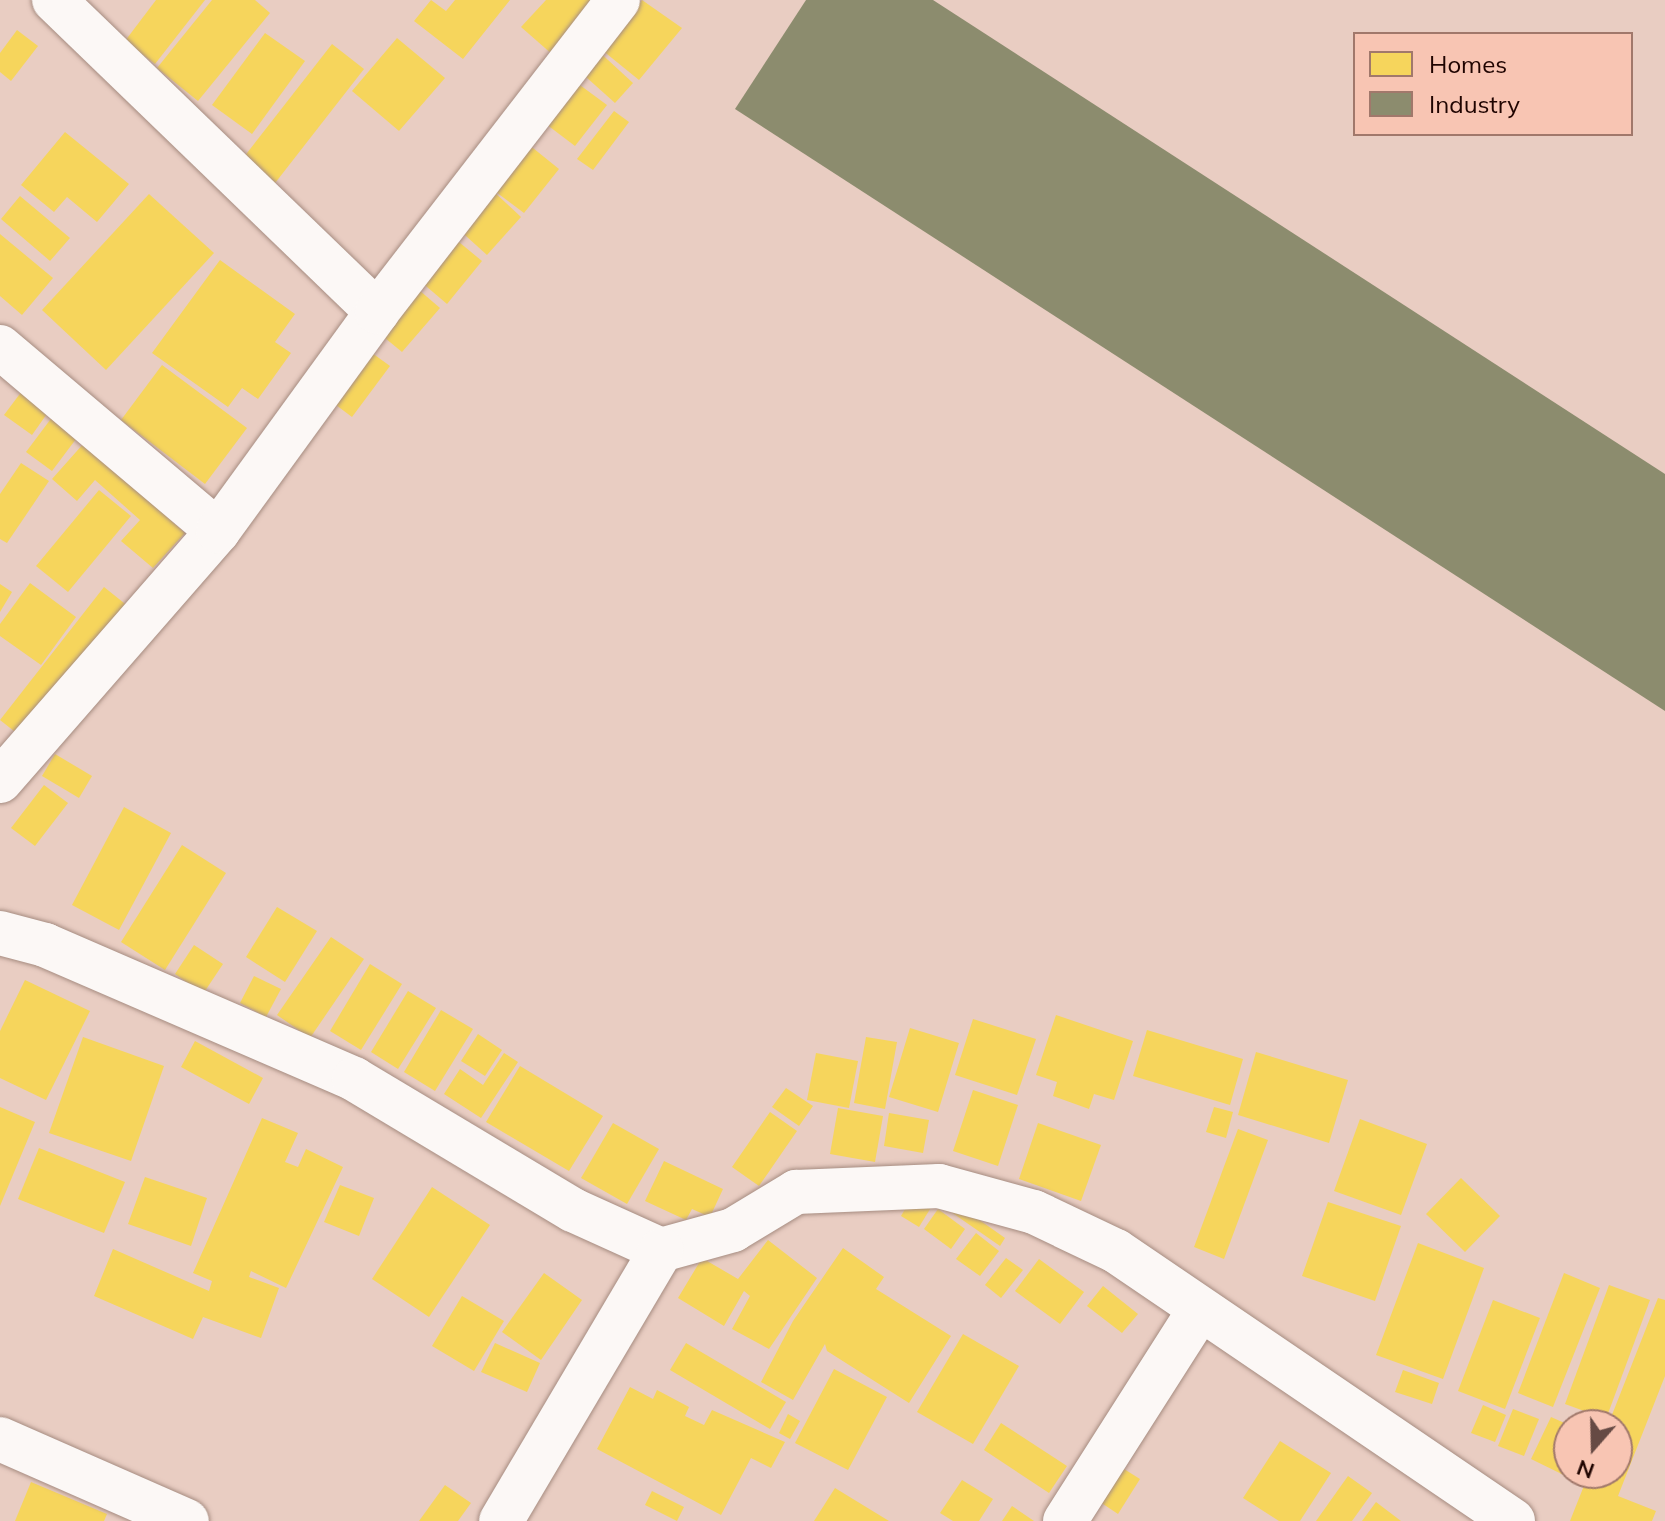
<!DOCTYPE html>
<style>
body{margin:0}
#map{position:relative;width:1665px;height:1521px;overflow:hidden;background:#e9cdc2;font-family:Mulish,sans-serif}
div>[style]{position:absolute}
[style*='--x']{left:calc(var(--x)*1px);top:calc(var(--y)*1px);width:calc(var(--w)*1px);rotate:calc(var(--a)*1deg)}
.homes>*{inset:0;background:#f6d55c}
.industry>*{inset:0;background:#8c8c6e}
.roads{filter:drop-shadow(0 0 2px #a68c81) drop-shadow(0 0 2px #a68c81)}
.minor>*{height:44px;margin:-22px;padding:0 22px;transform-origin:22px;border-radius:22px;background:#fcf8f6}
span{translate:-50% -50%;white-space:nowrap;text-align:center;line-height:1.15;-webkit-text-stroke:8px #f8c5b3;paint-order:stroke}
.legend{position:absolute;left:1353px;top:32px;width:280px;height:104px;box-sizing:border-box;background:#f8c5b3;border:2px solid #a1786b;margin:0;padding:10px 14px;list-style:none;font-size:24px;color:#1f0400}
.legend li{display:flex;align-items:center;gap:16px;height:40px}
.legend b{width:40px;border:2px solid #a1786b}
.north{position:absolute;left:1553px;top:1409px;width:80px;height:80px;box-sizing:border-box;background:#f8c5b3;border:2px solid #a1786b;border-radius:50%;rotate:200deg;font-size:22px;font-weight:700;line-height:32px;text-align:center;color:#1f0400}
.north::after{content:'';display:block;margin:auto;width:28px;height:36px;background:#664a44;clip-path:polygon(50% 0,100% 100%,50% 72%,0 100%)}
</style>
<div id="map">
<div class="homes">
<i style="clip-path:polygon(156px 0,205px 0,155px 64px,125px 41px)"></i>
<i style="clip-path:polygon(212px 0,255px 0,270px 13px,198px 101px,157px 68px)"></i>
<i style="clip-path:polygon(431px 0,446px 11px,455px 0,510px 0,463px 59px,414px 21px)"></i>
<i style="clip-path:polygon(546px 0,602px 0,553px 55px,521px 27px)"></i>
<i style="clip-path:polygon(642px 0,682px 28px,639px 80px,602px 50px)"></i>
<i style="clip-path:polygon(17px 30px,38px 46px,11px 81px,0 72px,0 53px)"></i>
<i style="clip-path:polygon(265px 33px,305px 61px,252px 134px,212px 105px)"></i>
<i style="clip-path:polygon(397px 38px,445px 78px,399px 131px,352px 91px)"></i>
<i style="clip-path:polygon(332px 44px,364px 69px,272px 187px,240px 162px)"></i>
<i style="clip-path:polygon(595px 48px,633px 83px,615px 103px,576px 68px)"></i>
<i style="clip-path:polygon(569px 77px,607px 105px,575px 146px,538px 118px)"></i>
<i style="clip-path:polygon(614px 111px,629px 122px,593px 170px,577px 159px)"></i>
<i style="clip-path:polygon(65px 132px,129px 184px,97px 222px,67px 197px,54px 212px,21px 185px)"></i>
<i style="clip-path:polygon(528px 144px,559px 169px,524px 213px,492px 189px)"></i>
<i style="clip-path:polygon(491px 189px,521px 217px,487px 255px,456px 227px)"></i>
<i style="clip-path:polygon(149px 194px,214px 253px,106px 370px,42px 310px)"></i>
<i style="clip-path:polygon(20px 196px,70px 238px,50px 261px,1px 219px)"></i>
<i style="clip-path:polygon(448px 233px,482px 261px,447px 304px,413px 275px)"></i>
<i style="clip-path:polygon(0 234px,53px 278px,22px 315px,0 296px)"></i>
<i style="clip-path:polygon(220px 260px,295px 314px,275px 342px,291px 353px,258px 399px,242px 388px,228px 407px,152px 353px)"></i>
<i style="clip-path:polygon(412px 284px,440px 308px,402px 352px,374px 329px)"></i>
<i style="clip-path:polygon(361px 345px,390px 366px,352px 417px,324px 396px)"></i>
<i style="clip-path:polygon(162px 365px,247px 428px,205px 484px,121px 420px)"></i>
<i style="clip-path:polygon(22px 391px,49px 411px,32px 435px,4px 415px)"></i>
<i style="clip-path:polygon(53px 416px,79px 435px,52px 471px,26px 452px)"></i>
<i style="clip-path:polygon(84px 443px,185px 533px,153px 568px,121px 541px,140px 520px,95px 480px,77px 501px,52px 479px)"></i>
<i style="clip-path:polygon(21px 463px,49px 481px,7px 543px,0 539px,0 494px)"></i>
<i style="clip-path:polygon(99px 490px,131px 516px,68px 592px,36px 566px)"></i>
<i style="clip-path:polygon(30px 583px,76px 617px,41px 665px,0 636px,0 624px)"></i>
<i style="clip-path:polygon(0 584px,12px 592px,0 612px)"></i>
<i style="clip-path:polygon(104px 587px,129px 607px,24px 739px,0 720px)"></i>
<i style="clip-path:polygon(55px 754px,92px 776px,79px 798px,42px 776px)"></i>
<i style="clip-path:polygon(44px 785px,68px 803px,35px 846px,11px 828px)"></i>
<i style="clip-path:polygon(124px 807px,171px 833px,119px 930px,72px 905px)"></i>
<i style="clip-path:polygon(182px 845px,226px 873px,165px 970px,121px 942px)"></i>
<i style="clip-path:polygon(277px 907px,317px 931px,285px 982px,246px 957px)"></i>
<i style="clip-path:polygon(331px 937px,364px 959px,310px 1038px,277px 1015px)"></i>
<i style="clip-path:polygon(194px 945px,223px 964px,203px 994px,175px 974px)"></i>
<i style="clip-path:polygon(370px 964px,402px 984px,361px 1050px,330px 1031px)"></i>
<i style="clip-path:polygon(254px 976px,281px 989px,266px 1017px,240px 1003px)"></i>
<i style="clip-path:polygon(25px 980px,90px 1011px,46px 1100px,0 1078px,0 1031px)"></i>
<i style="clip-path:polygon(408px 991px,436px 1008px,398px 1069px,371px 1052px)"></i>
<i style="clip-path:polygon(441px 1010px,473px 1029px,435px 1091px,404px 1072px)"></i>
<i style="clip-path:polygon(1056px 1015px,1133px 1041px,1114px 1100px,1094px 1094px,1089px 1109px,1053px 1096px,1057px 1082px,1036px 1075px)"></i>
<i style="clip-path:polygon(973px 1019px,1036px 1039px,1017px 1095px,955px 1075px)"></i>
<i style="clip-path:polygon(910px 1028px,959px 1043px,938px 1112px,889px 1097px)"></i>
<i style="clip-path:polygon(1147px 1030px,1243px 1059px,1230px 1105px,1133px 1076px)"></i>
<i style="clip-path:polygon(478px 1034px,502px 1050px,485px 1076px,461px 1061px)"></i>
<i style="clip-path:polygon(83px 1037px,164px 1066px,131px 1161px,49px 1133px)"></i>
<i style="clip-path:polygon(866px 1037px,897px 1042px,885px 1109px,854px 1103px)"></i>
<i style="clip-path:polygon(195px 1041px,263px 1078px,249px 1104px,181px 1067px)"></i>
<i style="clip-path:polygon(1256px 1052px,1348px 1080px,1329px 1143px,1238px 1115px)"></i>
<i style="clip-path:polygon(504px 1053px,518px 1062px,481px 1118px,444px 1094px,460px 1069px,483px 1085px)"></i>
<i style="clip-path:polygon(816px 1053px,858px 1061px,849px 1108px,807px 1100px)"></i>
<i style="clip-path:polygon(520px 1066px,603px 1116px,569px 1171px,486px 1122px)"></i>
<i style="clip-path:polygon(786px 1088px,813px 1106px,799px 1126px,772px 1107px)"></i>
<i style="clip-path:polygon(973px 1090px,1018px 1105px,998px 1166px,953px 1151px)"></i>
<i style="clip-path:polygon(0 1107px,35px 1122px,0 1206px)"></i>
<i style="clip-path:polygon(1214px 1107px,1233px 1112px,1226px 1138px,1206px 1132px)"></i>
<i style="clip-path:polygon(838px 1108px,883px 1116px,875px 1162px,830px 1154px)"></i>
<i style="clip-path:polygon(770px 1112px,797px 1131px,759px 1186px,732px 1167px)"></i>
<i style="clip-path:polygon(889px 1113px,929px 1120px,923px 1153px,884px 1146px)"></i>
<i style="clip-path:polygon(262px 1118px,298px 1133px,285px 1162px,298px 1167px,306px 1149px,343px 1167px,286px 1288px,251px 1271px,249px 1277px,279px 1288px,261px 1338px,203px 1317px,193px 1339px,94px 1296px,113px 1249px,209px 1291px,212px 1281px,193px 1273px)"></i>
<i style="clip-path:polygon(1360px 1119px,1427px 1144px,1401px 1215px,1334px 1191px)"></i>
<i style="clip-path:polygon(613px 1123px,659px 1149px,627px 1204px,581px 1178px)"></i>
<i style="clip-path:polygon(1038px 1123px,1101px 1145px,1081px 1201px,1019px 1179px)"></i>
<i style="clip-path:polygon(1238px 1129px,1268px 1140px,1224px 1259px,1194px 1247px)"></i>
<i style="clip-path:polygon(39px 1148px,125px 1182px,104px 1233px,18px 1199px)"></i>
<i style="clip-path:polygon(664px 1161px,723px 1189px,710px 1217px,692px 1209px,686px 1220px,645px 1201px)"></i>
<i style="clip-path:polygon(145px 1177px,207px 1198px,191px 1246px,128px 1224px)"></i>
<i style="clip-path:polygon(1461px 1178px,1500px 1216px,1465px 1252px,1426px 1214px)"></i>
<i style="clip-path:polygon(340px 1185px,374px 1198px,359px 1236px,324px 1222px)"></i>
<i style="clip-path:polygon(432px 1187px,490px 1225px,429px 1317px,372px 1279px)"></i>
<i style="clip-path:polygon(916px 1190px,935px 1201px,919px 1227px,901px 1216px)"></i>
<i style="clip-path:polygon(947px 1197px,1005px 1238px,1000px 1246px,941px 1205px)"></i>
<i style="clip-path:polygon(1328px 1202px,1401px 1226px,1375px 1301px,1302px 1276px)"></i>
<i style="clip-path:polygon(938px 1209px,965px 1229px,951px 1249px,924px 1229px)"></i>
<i style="clip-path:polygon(976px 1233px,999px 1251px,980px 1276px,956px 1259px)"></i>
<i style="clip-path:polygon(768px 1240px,817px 1278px,769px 1349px,732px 1329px,750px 1296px,744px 1291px,724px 1326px,678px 1298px,702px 1258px,738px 1279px)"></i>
<i style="clip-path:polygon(1418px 1243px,1484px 1268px,1443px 1379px,1376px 1355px)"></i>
<i style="clip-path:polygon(843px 1248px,884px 1277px,876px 1289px,951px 1336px,909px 1403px,827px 1351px,825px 1344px,793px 1400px,761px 1382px,793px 1321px)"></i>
<i style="clip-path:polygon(1006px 1258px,1023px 1270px,1001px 1298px,985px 1285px)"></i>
<i style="clip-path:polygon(1039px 1259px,1084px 1292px,1060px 1324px,1015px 1291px)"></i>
<i style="clip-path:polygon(544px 1273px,582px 1300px,541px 1360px,502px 1332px)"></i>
<i style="clip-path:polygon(1564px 1273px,1600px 1288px,1553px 1407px,1518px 1393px)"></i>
<i style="clip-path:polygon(1609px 1285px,1650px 1300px,1606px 1419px,1565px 1404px)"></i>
<i style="clip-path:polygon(1103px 1286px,1138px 1314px,1122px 1333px,1087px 1306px)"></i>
<i style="clip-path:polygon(462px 1296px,504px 1321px,474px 1371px,432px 1346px)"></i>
<i style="clip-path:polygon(1658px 1298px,1665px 1300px,1665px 1376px,1618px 1496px,1656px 1511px,1652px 1521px,1570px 1521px,1589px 1473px,1617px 1473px,1617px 1425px,1608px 1425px)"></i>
<i style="clip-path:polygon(1493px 1300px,1540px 1318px,1505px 1409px,1458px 1391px)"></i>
<i style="clip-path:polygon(963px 1334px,1019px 1366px,973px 1444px,917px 1412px)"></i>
<i style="clip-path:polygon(495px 1343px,540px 1363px,527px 1392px,481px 1372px)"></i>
<i style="clip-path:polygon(686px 1343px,786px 1402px,770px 1429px,670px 1370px)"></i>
<i style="clip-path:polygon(834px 1369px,887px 1397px,848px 1470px,795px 1443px)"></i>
<i style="clip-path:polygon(1403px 1370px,1439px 1383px,1432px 1404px,1395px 1392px)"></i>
<i style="clip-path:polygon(630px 1387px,653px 1399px,657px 1390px,689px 1407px,685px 1416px,704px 1425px,712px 1410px,785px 1442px,771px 1468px,751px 1458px,721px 1515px,597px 1449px)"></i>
<i style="clip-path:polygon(1483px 1405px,1506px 1415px,1495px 1442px,1471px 1433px)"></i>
<i style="clip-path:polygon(1513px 1409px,1539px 1419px,1524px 1456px,1498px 1446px)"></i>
<i style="clip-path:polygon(788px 1414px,800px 1421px,790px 1439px,779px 1433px)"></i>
<i style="clip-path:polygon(1551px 1417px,1569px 1425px,1569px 1473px,1585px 1473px,1580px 1483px,1531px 1459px)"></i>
<i style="clip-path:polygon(1001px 1423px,1067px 1466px,1049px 1493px,984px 1450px)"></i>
<i style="clip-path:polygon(1280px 1441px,1331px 1473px,1300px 1521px,1279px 1521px,1243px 1498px)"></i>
<i style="clip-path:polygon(1116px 1464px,1140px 1479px,1118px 1514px,1094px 1498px)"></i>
<i style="clip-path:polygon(1348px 1476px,1372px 1493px,1352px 1521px,1316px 1521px)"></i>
<i style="clip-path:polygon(962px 1480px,993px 1499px,979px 1521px,953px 1521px,940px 1513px)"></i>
<i style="clip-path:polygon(31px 1482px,107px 1514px,104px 1521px,15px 1521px)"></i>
<i style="clip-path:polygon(445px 1485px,471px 1503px,458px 1521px,419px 1521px)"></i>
<i style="clip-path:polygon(835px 1488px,889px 1521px,814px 1521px)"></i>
<i style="clip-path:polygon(652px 1491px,684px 1507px,677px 1521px,645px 1505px)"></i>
<i style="clip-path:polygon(1376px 1502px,1401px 1521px,1362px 1521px)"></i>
<i style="clip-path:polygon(1012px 1506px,1034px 1521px,1002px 1521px)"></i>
</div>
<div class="industry">
<i style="clip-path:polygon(806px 0,933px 0,1665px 474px,1665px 711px,735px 109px)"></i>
</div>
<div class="roads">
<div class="minor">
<i style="--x:54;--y:0;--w:449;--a:44"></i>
<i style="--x:0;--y:347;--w:285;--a:40.2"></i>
<i style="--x:0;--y:781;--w:332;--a:-48.9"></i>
<i style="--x:218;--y:531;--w:271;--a:-54"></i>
<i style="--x:377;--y:312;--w:394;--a:-52.3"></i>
<i style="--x:0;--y:933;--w:47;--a:14.9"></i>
<i style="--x:45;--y:945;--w:337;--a:23.4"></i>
<i style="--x:354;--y:1079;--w:255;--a:30.9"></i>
<i style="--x:573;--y:1210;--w:97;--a:24.4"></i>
<i style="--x:661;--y:1250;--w:75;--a:-15.5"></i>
<i style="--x:733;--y:1230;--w:74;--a:-31.1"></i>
<i style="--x:796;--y:1192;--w:143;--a:-2.4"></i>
<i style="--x:939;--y:1186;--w:98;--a:15.3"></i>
<i style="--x:1034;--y:1212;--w:91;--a:25.4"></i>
<i style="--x:1116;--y:1251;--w:480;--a:34.2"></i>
<i style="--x:0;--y:1439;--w:204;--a:23.7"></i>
<i style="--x:501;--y:1521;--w:315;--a:-59.4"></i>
<i style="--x:1065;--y:1521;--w:251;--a:-57.5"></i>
</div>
</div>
<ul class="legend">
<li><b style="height:22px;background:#f6d55c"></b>Homes</li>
<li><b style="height:22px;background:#8c8c6e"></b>Industry</li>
</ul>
<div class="north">N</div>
</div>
